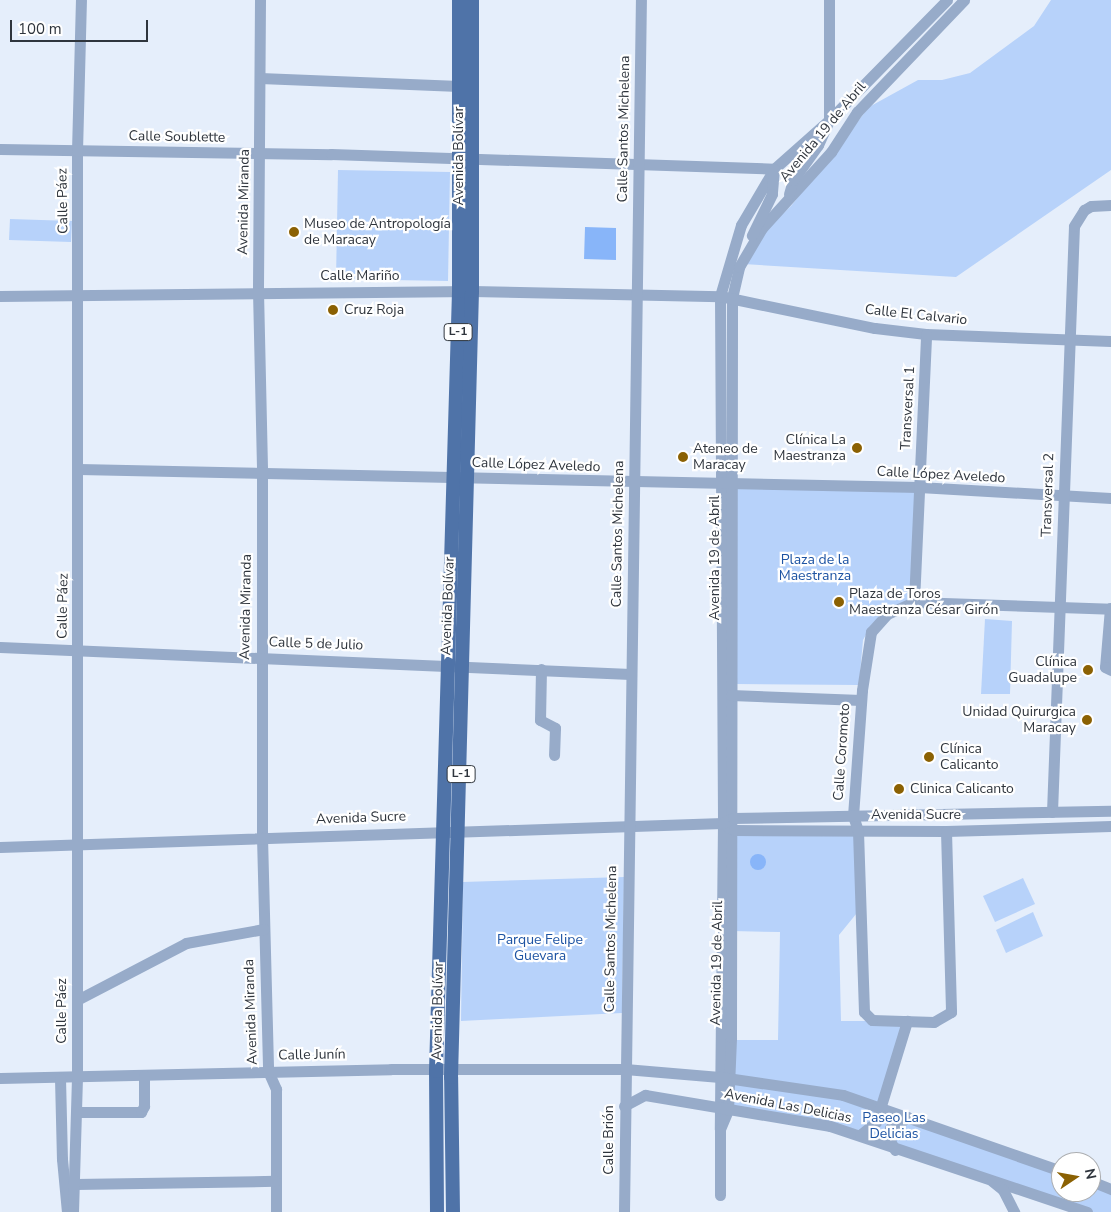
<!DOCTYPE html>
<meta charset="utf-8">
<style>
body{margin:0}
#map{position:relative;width:1111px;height:1212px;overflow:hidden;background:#e5eefb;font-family:"Nunito Sans",sans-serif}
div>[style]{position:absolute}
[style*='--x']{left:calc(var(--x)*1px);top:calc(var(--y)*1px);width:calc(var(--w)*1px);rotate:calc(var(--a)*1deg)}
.green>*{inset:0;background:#b7d2fa}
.water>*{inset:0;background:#88b5f9}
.round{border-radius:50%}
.minor>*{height:11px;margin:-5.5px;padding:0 5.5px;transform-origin:5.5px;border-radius:5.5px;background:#97abc9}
.major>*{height:14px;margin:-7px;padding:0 7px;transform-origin:7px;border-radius:7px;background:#4f73a8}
.dots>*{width:14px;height:14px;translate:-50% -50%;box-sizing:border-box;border:2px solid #fff;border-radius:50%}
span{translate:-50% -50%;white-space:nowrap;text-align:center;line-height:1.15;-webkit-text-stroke:4.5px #fff;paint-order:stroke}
.shield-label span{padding:1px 4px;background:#fff;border:1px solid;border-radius:4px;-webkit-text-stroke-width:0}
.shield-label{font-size:12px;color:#2f353d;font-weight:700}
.street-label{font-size:14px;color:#2f353d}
.poi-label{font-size:14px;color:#2f353d}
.left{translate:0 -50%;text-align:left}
.right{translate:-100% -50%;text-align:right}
.park-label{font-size:14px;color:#1e54a3}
.north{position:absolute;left:1051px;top:1152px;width:50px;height:50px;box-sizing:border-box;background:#fff;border:1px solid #acaeb1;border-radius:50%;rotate:78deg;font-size:14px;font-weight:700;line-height:20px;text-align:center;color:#2f353d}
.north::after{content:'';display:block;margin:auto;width:18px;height:22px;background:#8b6103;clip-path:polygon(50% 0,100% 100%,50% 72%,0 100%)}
.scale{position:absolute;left:10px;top:20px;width:138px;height:22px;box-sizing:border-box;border:2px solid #2f353d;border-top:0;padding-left:6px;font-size:15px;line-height:18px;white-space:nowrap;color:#2f353d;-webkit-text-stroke:4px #fff;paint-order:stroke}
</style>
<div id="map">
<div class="green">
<i style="clip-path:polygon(1051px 0,1111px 0,1111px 170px,956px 277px,743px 264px,750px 244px,791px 206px,869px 107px,918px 80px,942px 80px,970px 73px,1034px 26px)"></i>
<i style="clip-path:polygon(338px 170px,450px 172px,448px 281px,336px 279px)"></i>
<i style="clip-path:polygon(10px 219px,72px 221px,71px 242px,9px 240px)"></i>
<i style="clip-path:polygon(736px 487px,915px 490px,910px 600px,872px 624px,863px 640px,859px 685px,735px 684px)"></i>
<i style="clip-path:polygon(985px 619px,1012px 621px,1010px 694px,981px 694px)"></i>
<i style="clip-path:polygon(734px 830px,858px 831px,861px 908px,839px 935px,841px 1021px,907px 1021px,884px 1106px,1061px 1171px,1061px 1192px,1091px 1192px,1091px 1181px,1111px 1189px,1111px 1212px,1087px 1212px,858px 1130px,728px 1108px,731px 1040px,778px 1040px,780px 932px,732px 931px)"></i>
<i style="clip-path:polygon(624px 877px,622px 1013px,461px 1021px,463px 882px)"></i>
<i style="clip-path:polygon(1023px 878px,1035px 904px,995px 922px,983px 896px)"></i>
<i style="clip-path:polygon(1033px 912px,1043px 936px,1006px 953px,996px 930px)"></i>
</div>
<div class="water">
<i style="clip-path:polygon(585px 227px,616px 228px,616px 260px,584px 259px)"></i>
<i class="round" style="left:750px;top:854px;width:16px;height:16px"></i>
</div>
<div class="minor">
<i style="--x:260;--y:0;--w:291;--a:90.4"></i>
<i style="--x:258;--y:291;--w:183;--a:88.7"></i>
<i style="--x:262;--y:474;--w:363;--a:90"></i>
<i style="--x:262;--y:837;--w:234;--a:88.5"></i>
<i style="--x:268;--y:1071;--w:20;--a:66"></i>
<i style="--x:276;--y:1089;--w:123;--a:90"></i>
<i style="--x:947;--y:0;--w:168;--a:134.5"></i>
<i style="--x:829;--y:120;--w:74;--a:138.3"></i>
<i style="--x:774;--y:169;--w:65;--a:120.5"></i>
<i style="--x:741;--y:225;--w:74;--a:106.5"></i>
<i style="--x:720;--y:296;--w:527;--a:89.67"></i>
<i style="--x:723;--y:823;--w:306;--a:90.6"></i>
<i style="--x:720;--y:1129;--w:21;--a:-67"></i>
<i style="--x:728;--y:1110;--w:73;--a:-87.6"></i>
<i style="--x:731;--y:1037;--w:739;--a:-89.92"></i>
<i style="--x:732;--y:298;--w:32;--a:-77"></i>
<i style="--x:739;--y:267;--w:45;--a:-59.5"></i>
<i style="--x:762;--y:228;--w:103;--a:-47.8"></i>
<i style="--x:831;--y:152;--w:48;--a:-57"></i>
<i style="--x:857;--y:112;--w:155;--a:-46.3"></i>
<i style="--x:260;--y:78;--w:199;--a:2.3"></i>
<i style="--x:0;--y:149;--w:331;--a:0.9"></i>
<i style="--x:331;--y:154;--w:443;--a:1.9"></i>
<i style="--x:774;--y:169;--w:25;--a:95"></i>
<i style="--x:772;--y:194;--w:46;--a:116"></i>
<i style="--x:789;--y:194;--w:15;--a:-74"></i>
<i style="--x:793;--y:180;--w:43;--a:-54.5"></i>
<i style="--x:818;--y:145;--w:27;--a:-66"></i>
<i style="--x:829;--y:120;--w:120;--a:-90"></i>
<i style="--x:0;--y:296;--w:472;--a:-0.6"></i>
<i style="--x:472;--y:291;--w:248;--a:1.2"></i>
<i style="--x:720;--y:296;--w:158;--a:11.7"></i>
<i style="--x:875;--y:328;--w:51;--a:6.7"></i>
<i style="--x:926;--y:334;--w:185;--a:2.2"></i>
<i style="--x:79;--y:469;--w:840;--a:1.23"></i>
<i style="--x:919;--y:487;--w:192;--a:3.3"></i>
<i style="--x:914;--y:602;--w:268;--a:-87.4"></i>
<i style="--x:1110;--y:608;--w:59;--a:94.8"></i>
<i style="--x:1105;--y:667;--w:7;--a:27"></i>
<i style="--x:0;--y:647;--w:631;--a:2.45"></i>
<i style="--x:541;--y:669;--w:51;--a:91.1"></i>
<i style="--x:540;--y:720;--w:17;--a:28"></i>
<i style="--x:555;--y:728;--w:27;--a:92"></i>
<i style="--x:731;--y:695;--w:130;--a:2.2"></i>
<i style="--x:1052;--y:812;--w:586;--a:-87.85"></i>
<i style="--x:1074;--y:226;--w:19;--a:-58"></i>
<i style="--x:1084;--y:210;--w:8;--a:-30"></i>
<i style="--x:1091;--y:206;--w:20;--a:-3"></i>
<i style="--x:728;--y:827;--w:7;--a:27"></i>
<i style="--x:734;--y:830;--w:212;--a:0.3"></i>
<i style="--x:946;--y:831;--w:165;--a:-1.7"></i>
<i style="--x:946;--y:831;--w:181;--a:88.4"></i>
<i style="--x:951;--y:1012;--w:20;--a:150"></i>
<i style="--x:934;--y:1022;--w:62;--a:-178.2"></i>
<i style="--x:872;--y:1020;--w:11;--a:-135"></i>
<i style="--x:864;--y:1012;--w:181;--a:-91.9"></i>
<i style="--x:858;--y:831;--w:16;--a:-108"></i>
<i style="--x:853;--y:816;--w:126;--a:-85.9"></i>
<i style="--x:862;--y:690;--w:59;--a:-81.2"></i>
<i style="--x:871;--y:632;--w:24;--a:-48"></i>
<i style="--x:887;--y:614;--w:30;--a:-24"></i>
<i style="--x:914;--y:602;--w:197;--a:2"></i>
<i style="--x:0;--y:847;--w:723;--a:-1.9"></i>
<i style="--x:723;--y:823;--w:11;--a:-27"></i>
<i style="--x:733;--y:818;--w:378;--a:-1.1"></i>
<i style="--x:77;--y:1000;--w:123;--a:-27.6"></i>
<i style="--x:186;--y:943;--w:79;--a:-10.2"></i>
<i style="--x:0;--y:1078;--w:391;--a:-1.3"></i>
<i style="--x:391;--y:1069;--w:234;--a:0"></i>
<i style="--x:625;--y:1069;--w:95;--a:4.8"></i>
<i style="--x:720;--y:1077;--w:124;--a:8.3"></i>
<i style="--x:843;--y:1095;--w:231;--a:19.2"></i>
<i style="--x:60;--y:1078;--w:81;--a:88.6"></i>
<i style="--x:62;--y:1159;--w:53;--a:84.6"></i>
<i style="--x:624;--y:1106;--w:24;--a:-28"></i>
<i style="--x:645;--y:1095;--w:188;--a:9.5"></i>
<i style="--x:830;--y:1126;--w:271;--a:18.5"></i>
<i style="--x:77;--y:1112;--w:64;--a:0"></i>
<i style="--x:141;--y:1112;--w:7;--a:-63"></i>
<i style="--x:144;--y:1106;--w:30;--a:-90"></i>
<i style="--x:860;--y:1135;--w:21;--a:-39"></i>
<i style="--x:876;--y:1122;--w:106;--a:-72.9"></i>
<i style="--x:895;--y:1150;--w:15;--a:-118"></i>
<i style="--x:888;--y:1137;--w:9;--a:-77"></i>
<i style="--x:890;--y:1128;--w:21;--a:-31"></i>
<i style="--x:992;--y:1181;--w:14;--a:39"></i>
<i style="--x:1003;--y:1190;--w:25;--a:63"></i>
<i style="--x:1091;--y:1181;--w:22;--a:22"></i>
<i style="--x:75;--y:1184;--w:200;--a:-0.9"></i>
<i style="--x:720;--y:1195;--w:66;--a:-90"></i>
<i style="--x:73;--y:1212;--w:134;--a:-88.3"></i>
<i style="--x:77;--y:1078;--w:927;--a:-90"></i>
<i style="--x:77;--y:151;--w:151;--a:-88.5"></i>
<i style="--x:624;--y:1212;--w:1212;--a:-89.2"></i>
</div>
<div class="major">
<i style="--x:437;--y:1212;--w:141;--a:-90.4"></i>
<i style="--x:436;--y:1071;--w:780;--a:-88.31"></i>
<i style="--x:459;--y:291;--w:291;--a:-90"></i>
<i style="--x:453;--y:1212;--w:135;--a:-90.8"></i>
<i style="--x:451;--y:1077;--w:786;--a:-88.47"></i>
<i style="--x:472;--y:291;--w:291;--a:-90"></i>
</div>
<div class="dots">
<i style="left:294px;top:232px;background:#8b6103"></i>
<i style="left:333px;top:310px;background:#8b6103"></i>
<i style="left:857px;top:448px;background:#8b6103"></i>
<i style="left:683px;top:457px;background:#8b6103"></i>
<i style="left:839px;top:602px;background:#8b6103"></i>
<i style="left:1088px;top:670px;background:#8b6103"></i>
<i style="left:1087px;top:720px;background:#8b6103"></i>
<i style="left:929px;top:757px;background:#8b6103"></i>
<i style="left:899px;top:789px;background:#8b6103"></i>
</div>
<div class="shield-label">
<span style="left:458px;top:332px">L-1</span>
<span style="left:461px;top:774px">L-1</span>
</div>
<div class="street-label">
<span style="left:624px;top:129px;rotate:-89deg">Calle Santos Michelena</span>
<span style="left:823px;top:132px;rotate:-50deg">Avenida 19 de Abril</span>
<span style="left:177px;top:137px;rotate:1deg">Calle Soublette</span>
<span style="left:459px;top:156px;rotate:-90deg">Avenida Bolívar</span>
<span style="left:63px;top:201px;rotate:-91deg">Calle Páez</span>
<span style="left:244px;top:202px;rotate:-89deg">Avenida Miranda</span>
<span style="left:360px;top:276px">Calle Mariño</span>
<span style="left:916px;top:315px;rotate:6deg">Calle El Calvario</span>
<span style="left:908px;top:408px;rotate:-87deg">Transversal 1</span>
<span style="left:536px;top:465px;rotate:2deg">Calle López Aveledo</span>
<span style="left:941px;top:475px;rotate:3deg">Calle López Aveledo</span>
<span style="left:1048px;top:495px;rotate:-88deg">Transversal 2</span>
<span style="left:618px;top:534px;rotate:-89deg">Calle Santos Michelena</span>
<span style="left:715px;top:558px;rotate:-90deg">Avenida 19 de Abril</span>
<span style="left:63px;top:606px;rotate:-89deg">Calle Páez</span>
<span style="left:448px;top:606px;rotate:-88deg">Avenida Bolívar</span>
<span style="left:246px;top:607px;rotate:-89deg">Avenida Miranda</span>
<span style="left:316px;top:644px;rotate:2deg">Calle 5 de Julio</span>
<span style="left:842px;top:752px;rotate:-86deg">Calle Coromoto</span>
<span style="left:916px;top:815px">Avenida Sucre</span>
<span style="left:361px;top:818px;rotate:-2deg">Avenida Sucre</span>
<span style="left:611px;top:939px;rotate:-89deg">Calle Santos Michelena</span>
<span style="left:717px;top:963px;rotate:-89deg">Avenida 19 de Abril</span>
<span style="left:62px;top:1011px;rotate:-90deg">Calle Páez</span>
<span style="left:438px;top:1011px;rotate:-89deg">Avenida Bolívar</span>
<span style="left:251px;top:1012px;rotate:-92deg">Avenida Miranda</span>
<span style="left:312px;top:1055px;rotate:-1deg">Calle Junín</span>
<span style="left:788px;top:1106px;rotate:11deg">Avenida Las Delicias</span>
<span style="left:609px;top:1140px;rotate:-90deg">Calle Brión</span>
</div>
<div class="poi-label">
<span class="left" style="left:304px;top:232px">Museo de Antropología<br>de Maracay</span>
<span class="left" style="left:344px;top:310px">Cruz Roja</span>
<span class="right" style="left:846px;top:448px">Clínica La<br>Maestranza</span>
<span class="left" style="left:693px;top:457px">Ateneo de<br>Maracay</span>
<span class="left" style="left:849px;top:602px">Plaza de Toros<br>Maestranza César Girón</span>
<span class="right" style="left:1077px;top:670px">Clínica<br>Guadalupe</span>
<span class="right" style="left:1076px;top:720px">Unidad Quirurgica<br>Maracay</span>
<span class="left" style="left:940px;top:757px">Clínica<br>Calicanto</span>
<span class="left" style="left:910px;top:789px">Clinica Calicanto</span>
</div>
<div class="park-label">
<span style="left:815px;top:568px">Plaza de la<br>Maestranza</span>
<span style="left:540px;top:948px">Parque Felipe<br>Guevara</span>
<span style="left:894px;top:1126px">Paseo Las<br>Delicias</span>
</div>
<div class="north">N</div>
<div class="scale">100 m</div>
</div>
